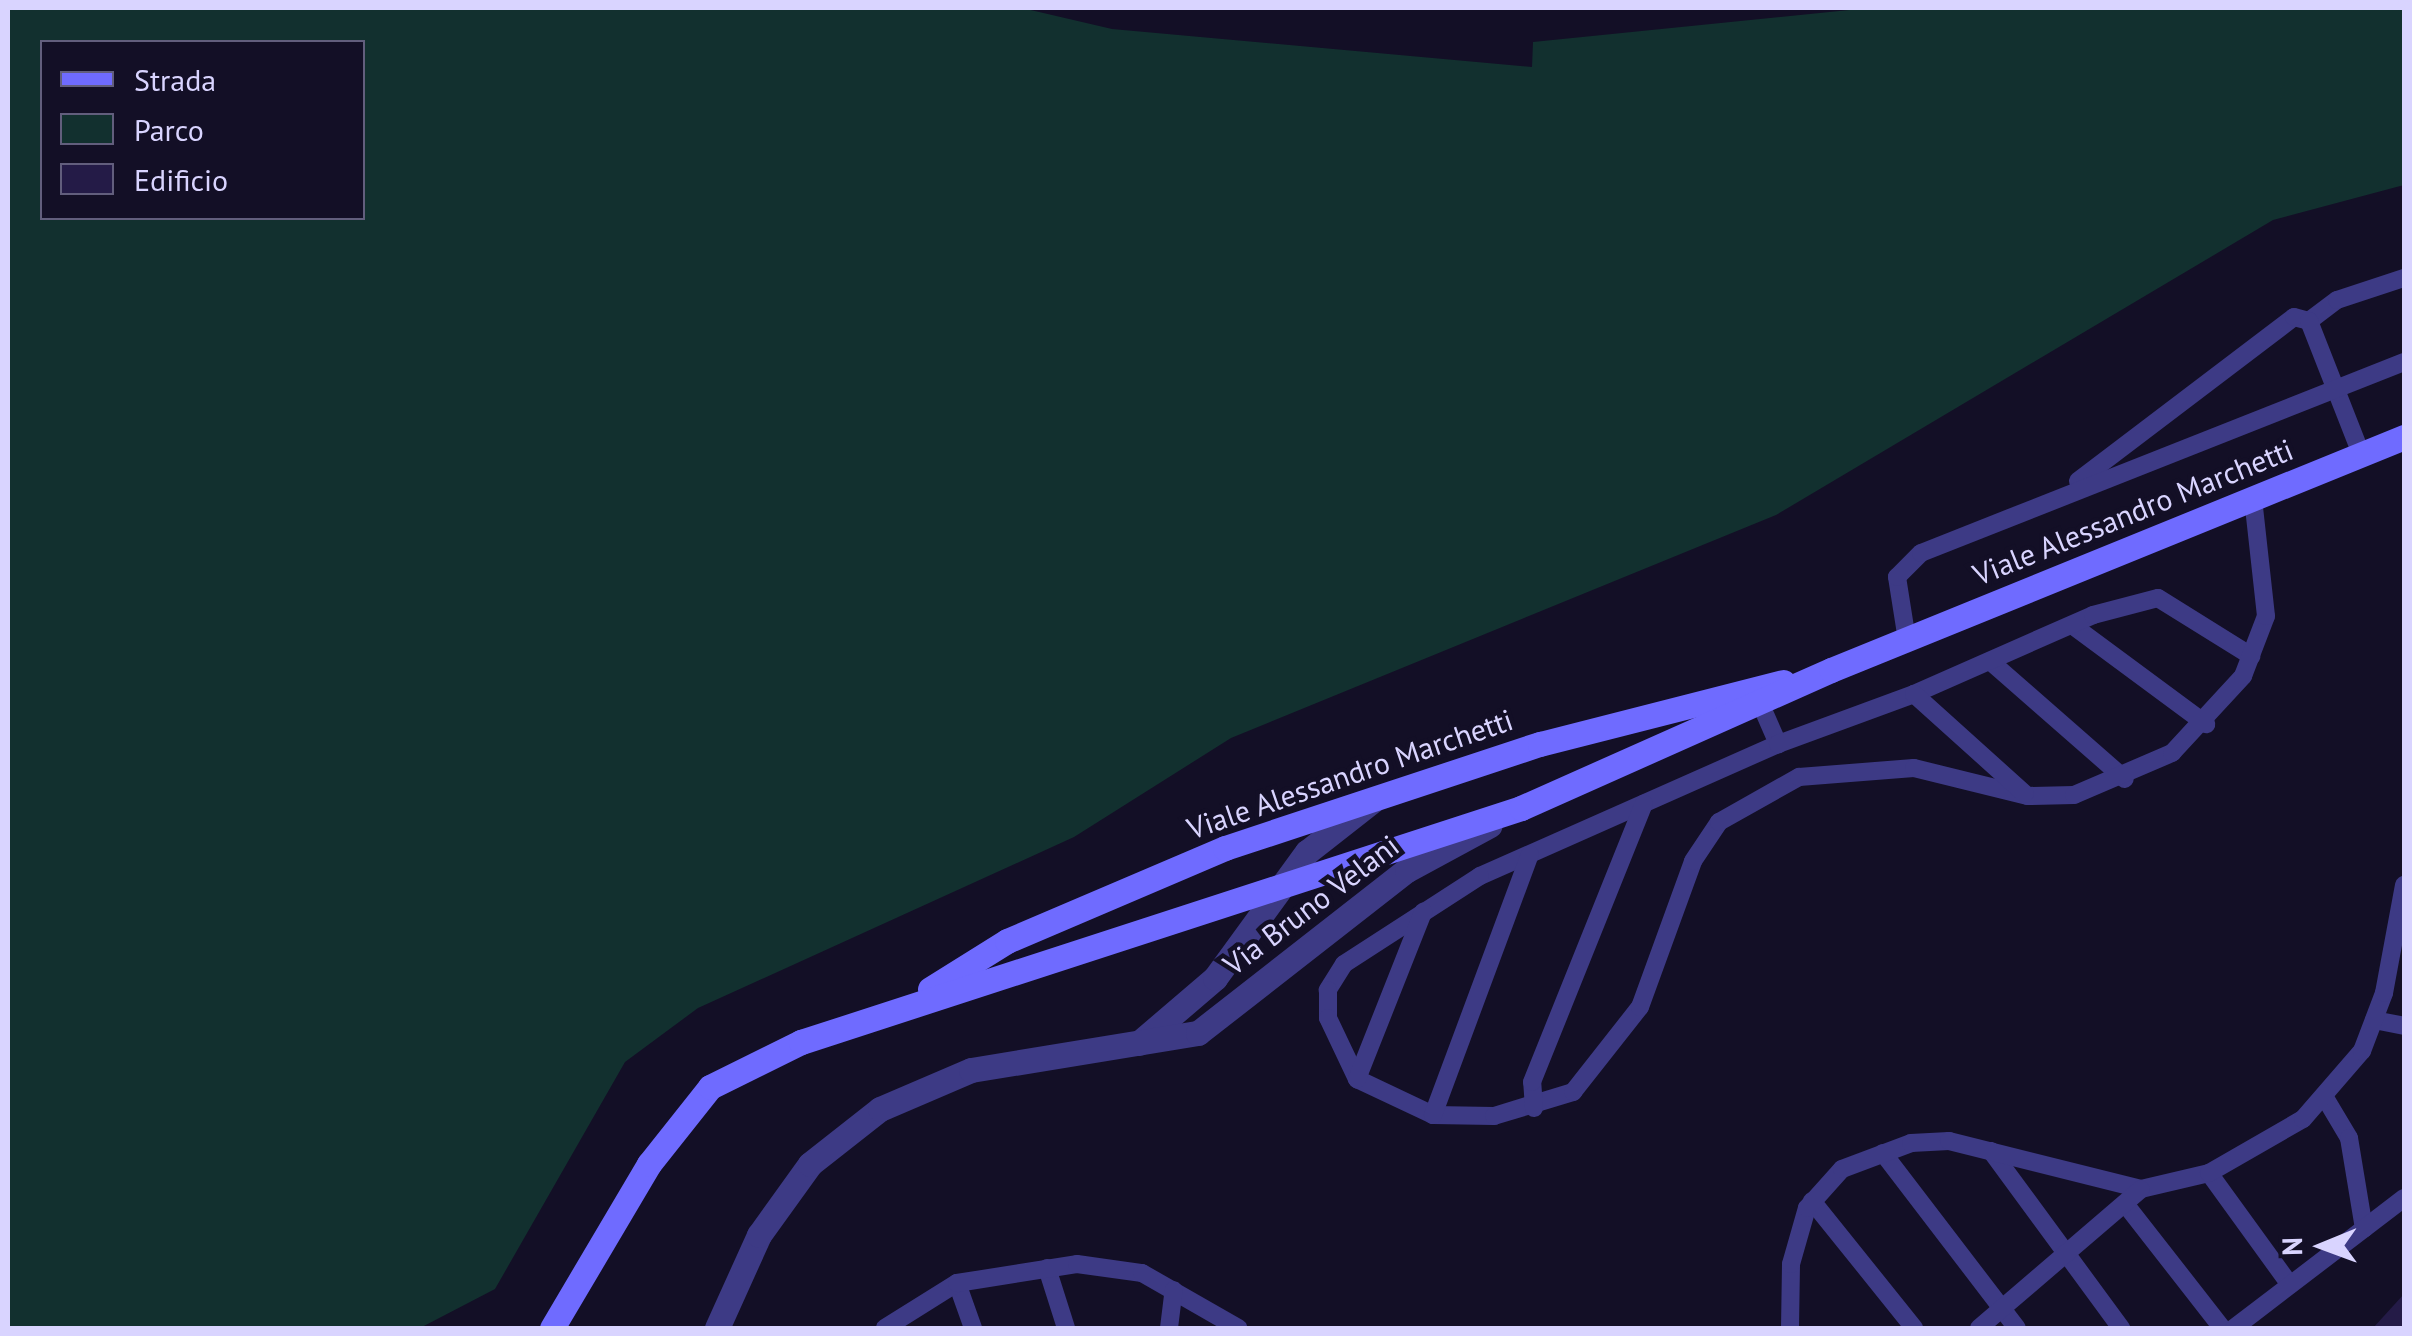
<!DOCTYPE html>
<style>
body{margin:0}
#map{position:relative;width:2412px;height:1336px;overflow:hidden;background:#130f26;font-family:"PT Sans",sans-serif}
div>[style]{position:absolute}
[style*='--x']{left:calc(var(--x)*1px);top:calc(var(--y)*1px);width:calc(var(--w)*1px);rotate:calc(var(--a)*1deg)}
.green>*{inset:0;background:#12302f}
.building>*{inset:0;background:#241b47}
.lane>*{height:18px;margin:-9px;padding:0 9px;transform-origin:9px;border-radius:9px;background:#3d3a85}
.street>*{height:25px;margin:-12.5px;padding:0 12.5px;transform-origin:12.5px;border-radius:12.5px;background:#3d3a85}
.secondary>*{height:25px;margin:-12.5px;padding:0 12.5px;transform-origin:12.5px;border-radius:12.5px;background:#6f6bff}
span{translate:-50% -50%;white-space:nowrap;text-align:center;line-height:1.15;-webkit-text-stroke:9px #130f26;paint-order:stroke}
.street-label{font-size:30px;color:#d9d4ff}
.frame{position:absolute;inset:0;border:10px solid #d9d4ff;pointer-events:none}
.legend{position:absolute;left:40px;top:40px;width:325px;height:180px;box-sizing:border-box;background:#130f26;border:2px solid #625e7d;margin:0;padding:12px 18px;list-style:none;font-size:30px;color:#d9d4ff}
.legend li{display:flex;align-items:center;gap:20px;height:50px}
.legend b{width:50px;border:2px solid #625e7d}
.north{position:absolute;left:2272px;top:1196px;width:100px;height:100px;-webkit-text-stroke:8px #130f26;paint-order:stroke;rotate:269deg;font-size:28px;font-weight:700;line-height:40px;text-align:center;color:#d9d4ff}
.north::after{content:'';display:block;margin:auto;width:35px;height:45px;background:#d9d4ff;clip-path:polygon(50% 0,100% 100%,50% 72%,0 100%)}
</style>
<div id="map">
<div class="green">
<i style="clip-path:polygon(evenodd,8px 8px,1022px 8px,1112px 29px,1532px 67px,1533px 42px,1869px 8px,2404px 8px,2404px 185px,2273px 220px,1776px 515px,1231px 738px,1074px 837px,698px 1008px,625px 1062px,495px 1289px,420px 1328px,8px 1328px,8px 8px,42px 42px,362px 42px,362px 218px,42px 218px,42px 42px)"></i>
</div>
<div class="building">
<i style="clip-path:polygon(2404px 1294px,2404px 1328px,2373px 1328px)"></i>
</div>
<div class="lane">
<i style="--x:2309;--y:321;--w:35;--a:-37"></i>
<i style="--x:2337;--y:300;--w:71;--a:-18.2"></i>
<i style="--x:2078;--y:481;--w:271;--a:-37.2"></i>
<i style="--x:2294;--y:317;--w:16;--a:15"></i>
<i style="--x:2309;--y:321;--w:143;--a:68.6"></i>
<i style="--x:2072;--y:625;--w:167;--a:36.5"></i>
<i style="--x:1907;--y:640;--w:64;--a:-99"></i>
<i style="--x:1897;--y:577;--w:34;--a:-45"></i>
<i style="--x:1921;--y:553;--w:519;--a:-21.58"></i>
<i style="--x:1990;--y:661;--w:179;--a:41.2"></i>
<i style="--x:1914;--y:694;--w:196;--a:-23.8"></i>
<i style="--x:2093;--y:615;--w:67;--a:-14.7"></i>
<i style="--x:2158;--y:598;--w:110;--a:31.9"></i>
<i style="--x:1761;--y:705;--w:43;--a:66.4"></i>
<i style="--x:1778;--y:744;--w:326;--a:156.1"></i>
<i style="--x:1480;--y:876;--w:162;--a:147.1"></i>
<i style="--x:1344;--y:964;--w:31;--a:122"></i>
<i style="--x:1328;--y:990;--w:28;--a:90"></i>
<i style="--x:1328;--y:1018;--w:68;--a:64.6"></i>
<i style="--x:1357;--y:1079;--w:84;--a:25.3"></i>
<i style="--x:1433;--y:1115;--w:61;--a:0.9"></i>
<i style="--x:1494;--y:1116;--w:83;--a:-16.9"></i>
<i style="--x:1573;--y:1092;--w:108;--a:-51.8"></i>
<i style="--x:1640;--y:1007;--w:155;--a:-70"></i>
<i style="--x:1693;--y:861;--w:47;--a:-56.3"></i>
<i style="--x:1719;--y:822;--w:92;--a:-29.4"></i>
<i style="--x:1799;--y:777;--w:115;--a:-4.5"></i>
<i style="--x:1914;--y:768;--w:117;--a:13.8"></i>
<i style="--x:2028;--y:796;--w:46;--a:-1.2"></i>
<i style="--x:2074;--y:795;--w:107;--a:-23.2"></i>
<i style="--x:2172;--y:753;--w:105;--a:-47.3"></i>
<i style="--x:2243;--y:676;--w:64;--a:-69"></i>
<i style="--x:2266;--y:616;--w:118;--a:-96.3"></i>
<i style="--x:1778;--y:744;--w:145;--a:-20.2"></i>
<i style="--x:1914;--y:694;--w:149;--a:42"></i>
<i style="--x:2374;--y:1020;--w:31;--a:11"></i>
<i style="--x:1357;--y:1079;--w:180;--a:-68.4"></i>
<i style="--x:2324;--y:1096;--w:49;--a:59.2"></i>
<i style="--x:2349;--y:1138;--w:92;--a:80.6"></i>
<i style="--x:1534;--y:1108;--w:26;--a:-94"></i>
<i style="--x:1532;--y:1082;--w:300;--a:-68.1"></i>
<i style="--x:1433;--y:1115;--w:278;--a:-69.6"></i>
<i style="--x:1991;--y:1151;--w:220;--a:53.7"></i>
<i style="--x:1883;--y:1153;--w:220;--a:52.6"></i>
<i style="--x:2209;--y:1173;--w:138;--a:54.1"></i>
<i style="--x:1812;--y:1201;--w:163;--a:51.2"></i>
<i style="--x:2126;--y:1205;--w:156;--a:52"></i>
<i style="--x:1047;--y:1268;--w:63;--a:72.4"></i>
<i style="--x:957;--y:1283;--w:48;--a:70.4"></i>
<i style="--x:885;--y:1328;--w:85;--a:-32"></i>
<i style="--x:957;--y:1283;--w:121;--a:-9"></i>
<i style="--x:1077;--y:1264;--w:66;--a:7.9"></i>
<i style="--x:1142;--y:1273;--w:111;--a:29.8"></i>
<i style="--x:1169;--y:1328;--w:38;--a:-83"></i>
<i style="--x:1790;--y:1328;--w:64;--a:-89.1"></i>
<i style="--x:1791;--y:1264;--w:58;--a:-74.1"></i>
<i style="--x:1807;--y:1208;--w:52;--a:-48.1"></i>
<i style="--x:1842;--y:1169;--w:74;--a:-20.6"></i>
<i style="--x:1911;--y:1143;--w:38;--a:-3"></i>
<i style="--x:1949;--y:1141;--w:198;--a:14"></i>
<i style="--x:2141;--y:1189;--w:70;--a:-13.2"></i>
<i style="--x:2209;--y:1173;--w:108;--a:-29.9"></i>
<i style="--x:2303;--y:1119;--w:90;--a:-49.1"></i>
<i style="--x:2362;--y:1051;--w:62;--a:-69.2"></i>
<i style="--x:2384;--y:993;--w:110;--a:-79.5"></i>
<i style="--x:1979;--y:1328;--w:213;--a:-40.6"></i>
<i style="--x:2234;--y:1328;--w:214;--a:-37.4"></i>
</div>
<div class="street">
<i style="--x:1139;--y:1043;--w:100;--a:-40.5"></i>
<i style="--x:1215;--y:978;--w:156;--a:-53.9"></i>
<i style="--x:1307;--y:852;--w:84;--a:-38.2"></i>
<i style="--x:717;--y:1328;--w:102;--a:-65.7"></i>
<i style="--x:759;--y:1235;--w:87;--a:-54.3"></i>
<i style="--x:810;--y:1164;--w:89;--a:-38.2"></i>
<i style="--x:880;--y:1109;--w:99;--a:-23.2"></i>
<i style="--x:971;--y:1070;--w:230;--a:-9.3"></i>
<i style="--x:1198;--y:1033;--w:265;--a:-38"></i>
<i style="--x:1407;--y:870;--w:94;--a:-28.5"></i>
</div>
<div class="secondary">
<i style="--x:930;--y:989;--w:91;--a:-31.9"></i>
<i style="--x:1007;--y:941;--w:237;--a:-23.1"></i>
<i style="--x:1225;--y:848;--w:332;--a:-18.3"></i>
<i style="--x:1540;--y:744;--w:251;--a:-14.3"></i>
<i style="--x:552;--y:1328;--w:191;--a:-59.4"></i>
<i style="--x:649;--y:1164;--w:98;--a:-51.6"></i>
<i style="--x:710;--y:1087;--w:102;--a:-26.3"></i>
<i style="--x:801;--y:1042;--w:757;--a:-18"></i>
<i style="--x:1521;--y:808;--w:339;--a:-24"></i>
<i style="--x:1831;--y:670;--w:619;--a:-22.13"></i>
</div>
<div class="street-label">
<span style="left:2133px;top:512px;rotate:-22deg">Viale Alessandro Marchetti</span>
<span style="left:1350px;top:774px;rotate:-19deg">Viale Alessandro Marchetti</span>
<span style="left:1311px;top:905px;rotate:-37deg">Via Bruno Velani</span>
</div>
<div class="frame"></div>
<ul class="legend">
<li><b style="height:12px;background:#6f6bff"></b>Strada</li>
<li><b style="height:28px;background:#12302f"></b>Parco</li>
<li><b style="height:28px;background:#241b47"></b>Edificio</li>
</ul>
<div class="north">N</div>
</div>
